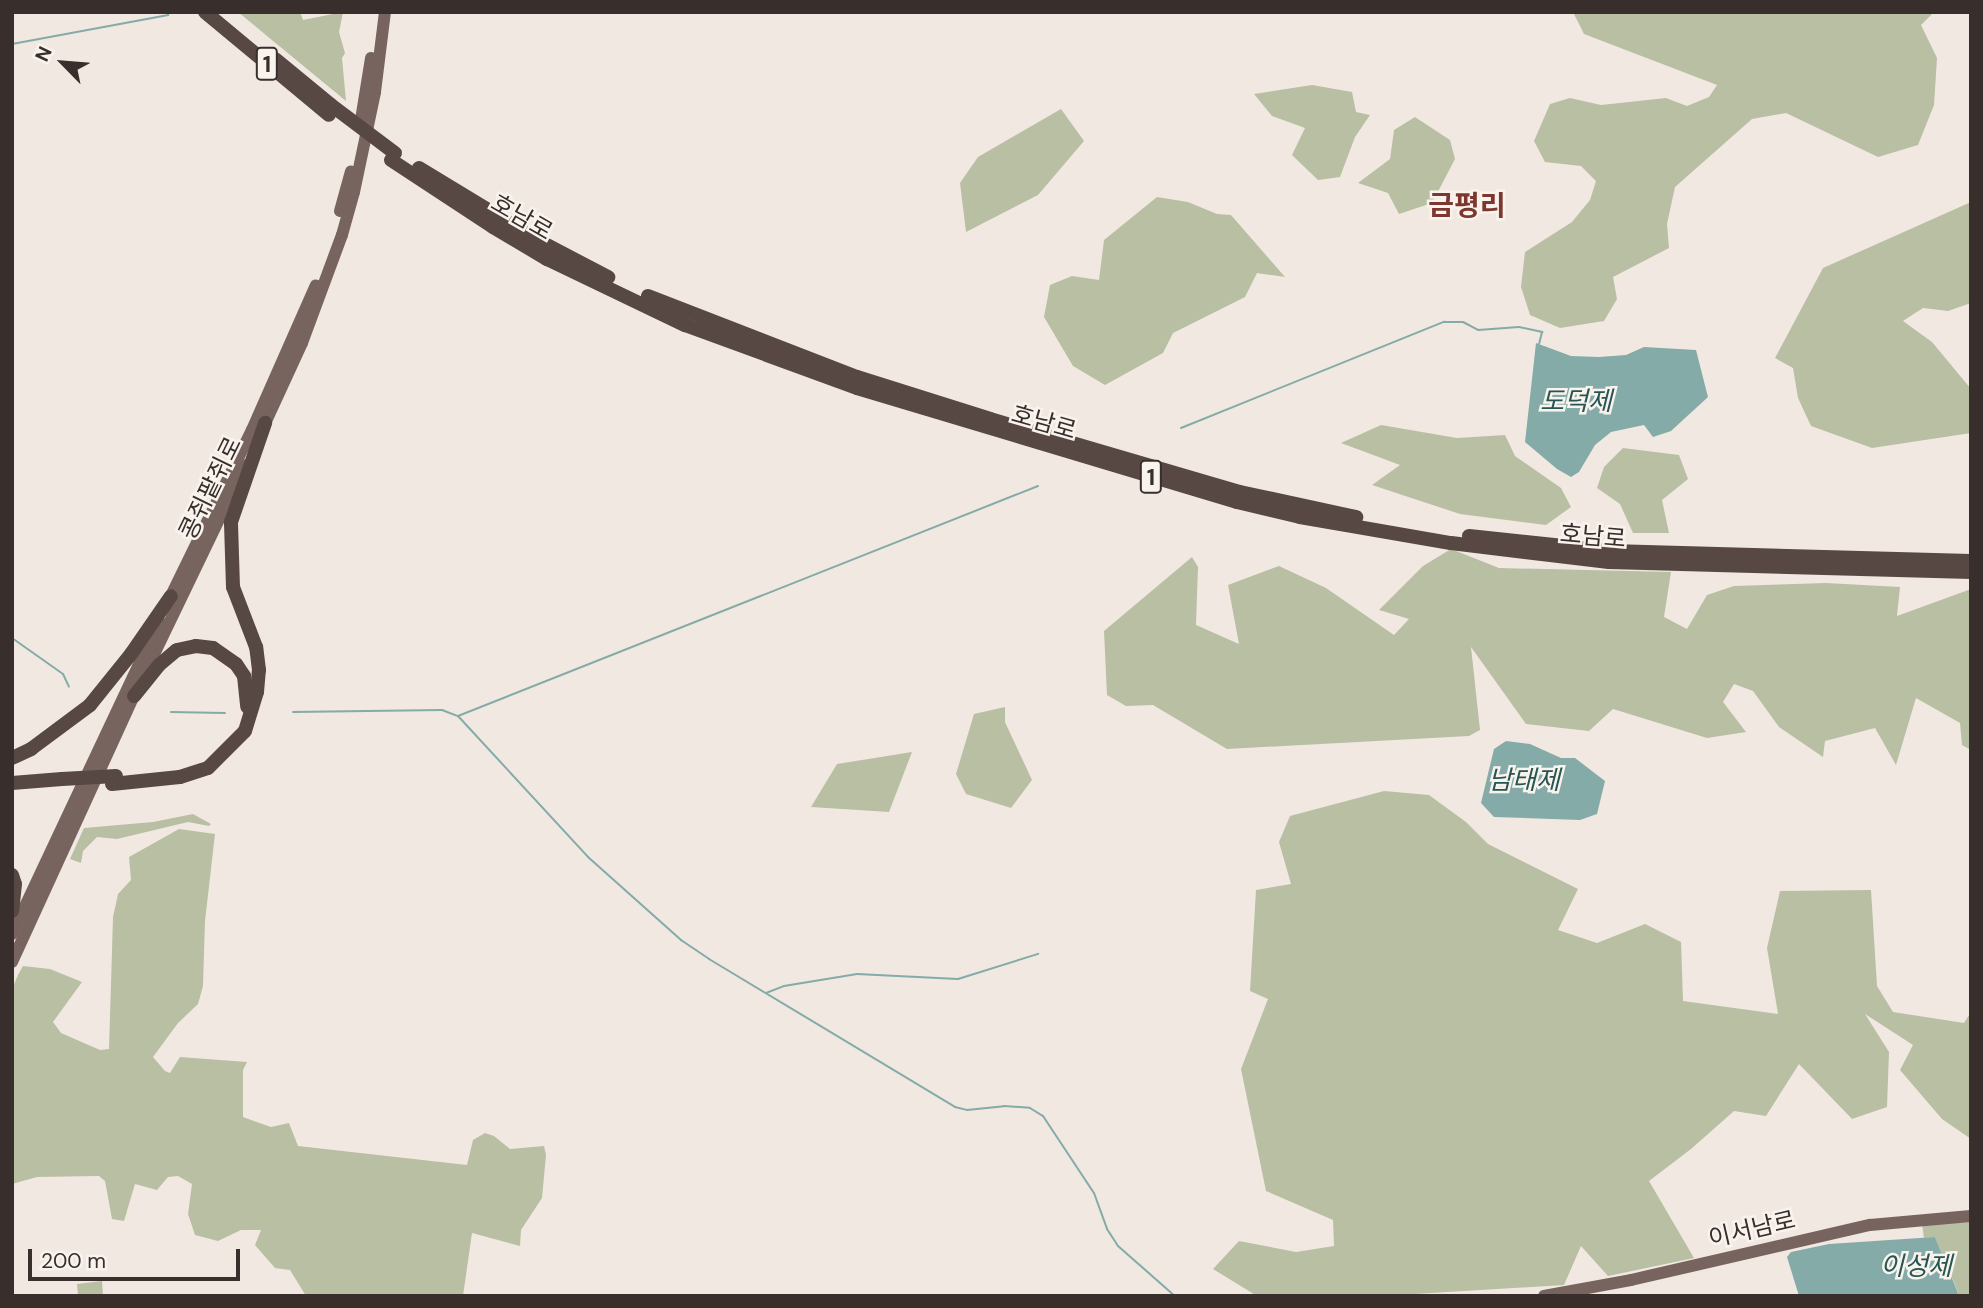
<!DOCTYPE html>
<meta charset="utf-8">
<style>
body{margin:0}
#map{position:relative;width:1983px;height:1308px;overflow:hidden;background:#f1e8e2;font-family:"DM Sans","Noto Sans KR",sans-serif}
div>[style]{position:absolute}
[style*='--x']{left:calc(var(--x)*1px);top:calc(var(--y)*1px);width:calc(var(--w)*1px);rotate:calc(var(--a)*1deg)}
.green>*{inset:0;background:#b9bfa3}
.water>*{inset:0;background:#84aba7}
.stream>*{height:2px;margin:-1px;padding:0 1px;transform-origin:1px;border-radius:1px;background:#84aba7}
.major>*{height:12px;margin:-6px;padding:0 6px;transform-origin:6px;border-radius:6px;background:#78645f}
.highway>*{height:14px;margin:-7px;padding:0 7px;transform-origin:7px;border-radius:7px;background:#584844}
.highway-bridge>*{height:14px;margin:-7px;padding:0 7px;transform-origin:7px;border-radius:7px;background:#584844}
span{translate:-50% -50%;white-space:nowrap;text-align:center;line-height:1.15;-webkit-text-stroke:5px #f9f3ee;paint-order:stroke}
.shield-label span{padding:2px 5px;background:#f9f3ee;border:2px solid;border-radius:5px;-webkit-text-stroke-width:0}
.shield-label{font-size:23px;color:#382e2c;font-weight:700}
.street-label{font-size:24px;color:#382e2c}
.water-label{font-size:26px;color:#265552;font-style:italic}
.quarter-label{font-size:28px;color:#7d372f;font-weight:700}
.frame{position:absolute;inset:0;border:14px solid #382e2c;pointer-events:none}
.north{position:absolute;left:28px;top:28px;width:70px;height:70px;-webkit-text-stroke:5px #f9f3ee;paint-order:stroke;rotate:295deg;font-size:19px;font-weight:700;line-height:28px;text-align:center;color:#382e2c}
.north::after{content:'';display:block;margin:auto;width:24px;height:32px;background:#382e2c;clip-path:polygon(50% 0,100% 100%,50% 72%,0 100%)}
.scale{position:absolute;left:28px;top:1249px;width:212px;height:32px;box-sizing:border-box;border:4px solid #382e2c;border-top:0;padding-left:9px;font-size:21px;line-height:24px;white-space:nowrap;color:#382e2c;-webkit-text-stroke:5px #f9f3ee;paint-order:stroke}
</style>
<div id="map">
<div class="green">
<i style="clip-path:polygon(238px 12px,300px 12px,303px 20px,343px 12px,339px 32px,345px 53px,342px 58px,346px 101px)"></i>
<i style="clip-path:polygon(1573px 12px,1934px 12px,1921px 25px,1937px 58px,1934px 105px,1918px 145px,1878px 157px,1786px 113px,1752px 119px,1675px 187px,1667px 224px,1669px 248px,1613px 277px,1617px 299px,1604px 321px,1560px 328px,1530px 315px,1521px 287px,1525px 252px,1572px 222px,1590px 200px,1596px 181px,1581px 166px,1545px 162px,1534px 141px,1550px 104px,1570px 98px,1601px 105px,1666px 98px,1687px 106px,1709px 97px,1717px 85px,1584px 34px)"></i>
<i style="clip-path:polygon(1312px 85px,1352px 92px,1356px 112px,1370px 115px,1355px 137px,1340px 177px,1318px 180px,1292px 155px,1305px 128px,1272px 116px,1254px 94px)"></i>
<i style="clip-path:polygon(1061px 109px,1084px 141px,1038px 195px,966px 232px,960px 183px,978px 157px)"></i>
<i style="clip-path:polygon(1415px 117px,1450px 140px,1455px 159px,1432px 203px,1399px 214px,1388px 193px,1358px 183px,1390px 159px,1394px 130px)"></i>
<i style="clip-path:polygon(1157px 197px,1188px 202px,1217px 214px,1231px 215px,1285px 277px,1257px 273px,1245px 297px,1173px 333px,1163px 353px,1105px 385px,1073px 366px,1044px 317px,1050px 285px,1072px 276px,1099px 280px,1104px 240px)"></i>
<i style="clip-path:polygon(1971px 202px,1971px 303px,1948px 311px,1923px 308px,1903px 321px,1932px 342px,1971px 389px,1971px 433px,1872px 448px,1811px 426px,1798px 398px,1793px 368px,1775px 358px,1823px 268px)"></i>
<i style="clip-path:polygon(1381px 425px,1457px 438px,1505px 435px,1515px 456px,1561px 488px,1571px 507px,1546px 525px,1460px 514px,1372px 485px,1400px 465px,1341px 443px)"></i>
<i style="clip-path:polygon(1623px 448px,1679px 455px,1688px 479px,1662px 500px,1669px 533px,1633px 533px,1620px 504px,1597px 488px,1604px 467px)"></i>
<i style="clip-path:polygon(1451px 549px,1499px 568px,1671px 572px,1664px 617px,1687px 629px,1707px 595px,1734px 586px,1826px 583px,1900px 587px,1897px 616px,1971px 589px,1971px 750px,1962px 745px,1960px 723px,1916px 698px,1896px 765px,1875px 728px,1825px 741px,1823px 757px,1779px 727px,1753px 691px,1734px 684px,1723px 702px,1746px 732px,1707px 738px,1613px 709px,1589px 731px,1526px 724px,1471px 647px,1480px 730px,1469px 736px,1227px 749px,1153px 705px,1126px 706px,1107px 695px,1104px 631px,1192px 557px,1198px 567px,1196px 625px,1239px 644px,1228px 585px,1279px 566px,1326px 588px,1394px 635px,1409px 619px,1379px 610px,1423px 566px)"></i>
<i style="clip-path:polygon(1005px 707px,1005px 722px,1032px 780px,1011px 808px,966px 794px,956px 774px,974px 714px)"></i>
<i style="clip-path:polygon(912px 752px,889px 812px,811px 807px,837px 764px)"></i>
<i style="clip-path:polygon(1384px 791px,1429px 795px,1466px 822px,1488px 844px,1578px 889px,1558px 930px,1597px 943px,1645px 924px,1681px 942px,1683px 1001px,1778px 1014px,1767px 948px,1780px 891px,1871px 890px,1877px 986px,1893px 1012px,1964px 1023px,1971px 1012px,1971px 1139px,1942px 1119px,1900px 1070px,1913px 1045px,1865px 1014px,1889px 1052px,1887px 1107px,1852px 1119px,1799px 1064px,1766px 1116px,1734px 1111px,1691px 1149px,1649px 1181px,1694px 1258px,1608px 1276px,1581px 1246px,1564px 1285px,1382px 1296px,1257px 1296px,1213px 1269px,1239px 1241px,1296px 1252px,1334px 1246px,1333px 1220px,1266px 1191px,1241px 1069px,1268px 999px,1250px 991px,1256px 890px,1291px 884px,1279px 842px,1290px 816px)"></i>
<i style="clip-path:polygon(193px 814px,211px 824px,209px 826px,188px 822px,117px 839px,97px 837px,83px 851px,81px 863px,70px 859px,84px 828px,153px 822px)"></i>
<i style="clip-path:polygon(179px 829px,215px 834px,205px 921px,203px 986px,198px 1004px,178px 1023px,153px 1057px,165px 1071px,170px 1073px,180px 1057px,247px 1062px,243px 1070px,243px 1117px,271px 1127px,289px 1123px,298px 1146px,467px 1165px,473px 1140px,485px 1133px,494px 1136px,510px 1149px,544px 1146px,546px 1155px,542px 1198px,521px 1230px,520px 1246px,472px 1233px,463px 1296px,306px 1296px,290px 1270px,275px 1268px,255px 1245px,261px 1230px,241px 1230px,218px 1241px,195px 1235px,188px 1214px,192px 1184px,178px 1176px,168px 1177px,157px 1190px,135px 1184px,124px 1221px,112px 1219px,105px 1181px,99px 1176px,37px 1177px,12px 1184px,12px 989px,18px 975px,23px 966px,50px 969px,82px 982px,53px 1022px,61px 1033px,100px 1050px,109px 1049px,113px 917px,118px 894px,131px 880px,129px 857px)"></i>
<i style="clip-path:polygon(1971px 1222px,1971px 1296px,1954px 1296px,1958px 1292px,1935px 1237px,1924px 1238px,1922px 1224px)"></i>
<i style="clip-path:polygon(102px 1281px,103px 1296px,78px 1296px,77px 1284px)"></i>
</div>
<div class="water">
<i style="clip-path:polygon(1536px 343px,1571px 356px,1599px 357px,1626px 355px,1644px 347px,1696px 350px,1708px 397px,1671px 431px,1653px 437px,1644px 425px,1611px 432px,1595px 445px,1579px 472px,1571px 477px,1557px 469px,1525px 442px)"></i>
<i style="clip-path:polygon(1506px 741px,1530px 744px,1561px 758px,1575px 758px,1605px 781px,1597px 814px,1580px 820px,1494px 817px,1481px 803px,1494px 749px)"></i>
<i style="clip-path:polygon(1935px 1237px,1958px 1293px,1954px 1296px,1799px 1296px,1787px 1257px,1791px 1252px,1829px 1244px)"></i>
</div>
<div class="stream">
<i style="--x:12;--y:44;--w:159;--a:-10.5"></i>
<i style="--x:1181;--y:428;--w:284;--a:-22"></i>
<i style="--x:1444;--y:322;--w:19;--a:0"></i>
<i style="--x:1463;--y:322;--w:17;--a:28"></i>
<i style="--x:1478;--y:330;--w:41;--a:-4.2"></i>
<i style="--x:1519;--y:327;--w:24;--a:12"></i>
<i style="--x:1542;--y:332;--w:12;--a:104"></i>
<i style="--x:12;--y:638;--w:62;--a:35.2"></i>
<i style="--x:63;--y:674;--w:14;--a:65"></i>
<i style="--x:171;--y:712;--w:54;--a:1.1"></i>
<i style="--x:293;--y:712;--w:149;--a:-0.8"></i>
<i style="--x:442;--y:710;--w:17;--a:21"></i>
<i style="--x:458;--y:716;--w:192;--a:47.3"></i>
<i style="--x:588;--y:857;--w:125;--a:41.7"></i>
<i style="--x:681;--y:940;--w:34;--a:34"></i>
<i style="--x:709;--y:959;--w:287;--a:31"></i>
<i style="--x:955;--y:1107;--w:12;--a:14"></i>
<i style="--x:967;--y:1110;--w:37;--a:-6"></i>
<i style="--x:1004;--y:1106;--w:26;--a:4"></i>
<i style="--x:1030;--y:1108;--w:15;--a:32"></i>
<i style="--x:1043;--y:1116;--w:92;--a:56.5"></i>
<i style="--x:1094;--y:1193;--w:38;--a:70"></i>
<i style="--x:1107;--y:1229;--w:20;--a:57"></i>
<i style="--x:1118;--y:1246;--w:76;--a:41.3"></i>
<i style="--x:458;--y:716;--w:624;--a:-21.63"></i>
<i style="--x:766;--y:993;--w:19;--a:-21"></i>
<i style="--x:784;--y:986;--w:74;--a:-9.3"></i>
<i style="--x:857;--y:974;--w:101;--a:2.8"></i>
<i style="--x:958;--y:979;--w:84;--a:-17.4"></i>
</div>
<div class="major">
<i style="--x:360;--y:126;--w:69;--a:-80.8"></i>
<i style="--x:340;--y:211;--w:41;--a:-74.6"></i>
<i style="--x:262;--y:430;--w:96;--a:-65.3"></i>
<i style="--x:302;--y:343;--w:115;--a:-69.7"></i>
<i style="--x:342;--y:235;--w:45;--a:-74.4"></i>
<i style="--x:354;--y:192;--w:102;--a:-78.1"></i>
<i style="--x:375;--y:92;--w:81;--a:-82.9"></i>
<i style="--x:167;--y:604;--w:194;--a:-64"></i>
<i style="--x:252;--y:430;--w:158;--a:-66.2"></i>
<i style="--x:12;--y:934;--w:346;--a:-64.8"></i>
<i style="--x:12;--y:962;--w:293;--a:-65.4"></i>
<i style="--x:134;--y:696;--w:256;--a:-64.3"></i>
<i style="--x:1544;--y:1296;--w:88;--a:-10.4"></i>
<i style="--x:1631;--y:1280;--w:245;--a:-13"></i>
<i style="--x:1870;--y:1225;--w:101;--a:-5.1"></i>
</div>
<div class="highway">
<i style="--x:205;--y:12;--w:161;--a:39.7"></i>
<i style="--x:275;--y:59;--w:72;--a:39.4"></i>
<i style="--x:391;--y:160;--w:122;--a:33.3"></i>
<i style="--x:493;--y:227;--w:63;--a:30.7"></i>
<i style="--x:547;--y:259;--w:153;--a:25.6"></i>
<i style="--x:685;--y:325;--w:183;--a:20.1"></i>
<i style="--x:857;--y:388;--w:397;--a:16.7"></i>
<i style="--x:1237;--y:502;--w:65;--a:13.4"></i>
<i style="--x:1300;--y:517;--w:153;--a:9.8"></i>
<i style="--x:1451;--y:543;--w:159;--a:6.9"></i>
<i style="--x:1609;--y:562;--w:362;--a:1.6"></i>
<i style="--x:419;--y:168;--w:143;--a:31.2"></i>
<i style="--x:541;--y:242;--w:76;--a:27.6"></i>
<i style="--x:648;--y:296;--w:224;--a:21.2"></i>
<i style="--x:857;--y:377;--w:139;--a:17.5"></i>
<i style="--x:990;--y:419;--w:260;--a:16.3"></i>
<i style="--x:1240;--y:492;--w:119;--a:12.2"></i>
<i style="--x:1469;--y:536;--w:143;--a:6"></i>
<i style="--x:1611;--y:551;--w:360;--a:1.6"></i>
<i style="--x:134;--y:696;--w:40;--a:-51"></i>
<i style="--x:159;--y:665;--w:23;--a:-40"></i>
<i style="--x:177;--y:650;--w:19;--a:-12"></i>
<i style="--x:196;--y:646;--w:17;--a:7"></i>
<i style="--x:213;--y:648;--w:28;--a:35"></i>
<i style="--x:236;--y:664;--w:14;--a:56"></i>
<i style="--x:244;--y:676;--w:31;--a:84"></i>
<i style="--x:12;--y:758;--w:21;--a:-25"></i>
<i style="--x:31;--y:749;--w:74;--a:-36.7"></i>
<i style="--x:90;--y:705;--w:65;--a:-51.2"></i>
<i style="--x:131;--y:654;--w:70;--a:-55.4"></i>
<i style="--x:12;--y:783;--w:50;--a:-4.6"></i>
<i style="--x:112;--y:784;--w:68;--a:-5.9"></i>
<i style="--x:180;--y:777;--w:29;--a:-18"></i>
<i style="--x:208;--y:768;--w:52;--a:-45"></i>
<i style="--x:245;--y:731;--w:41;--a:-72.9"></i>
<i style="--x:257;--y:692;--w:22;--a:-85"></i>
<i style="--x:259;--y:670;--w:23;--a:-97"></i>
<i style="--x:256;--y:647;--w:64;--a:-111"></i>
<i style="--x:233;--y:587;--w:65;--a:-91.8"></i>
<i style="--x:231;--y:522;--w:105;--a:-71"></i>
<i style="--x:12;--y:875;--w:9;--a:72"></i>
<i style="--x:15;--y:884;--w:27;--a:96"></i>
</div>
<div class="highway-bridge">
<i style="--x:331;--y:105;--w:80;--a:36.9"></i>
<i style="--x:62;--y:779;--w:54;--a:-3.2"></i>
</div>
<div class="shield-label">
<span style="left:267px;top:64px">1</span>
<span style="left:1151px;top:477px">1</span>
</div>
<div class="street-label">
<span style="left:522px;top:217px;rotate:30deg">호남로</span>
<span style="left:1044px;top:422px;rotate:16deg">호남로</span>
<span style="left:210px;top:488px;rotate:-64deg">콩쥐팥쥐로</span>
<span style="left:1593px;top:536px;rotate:5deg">호남로</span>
<span style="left:1752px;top:1229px;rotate:-13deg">이서남로</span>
</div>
<div class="water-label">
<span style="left:1576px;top:402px">도덕제</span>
<span style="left:1524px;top:781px">남태제</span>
<span style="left:1916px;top:1267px">이성제</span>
</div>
<div class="quarter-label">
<span style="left:1467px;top:206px">금평리</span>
</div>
<div class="frame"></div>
<div class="north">N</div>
<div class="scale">200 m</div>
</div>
